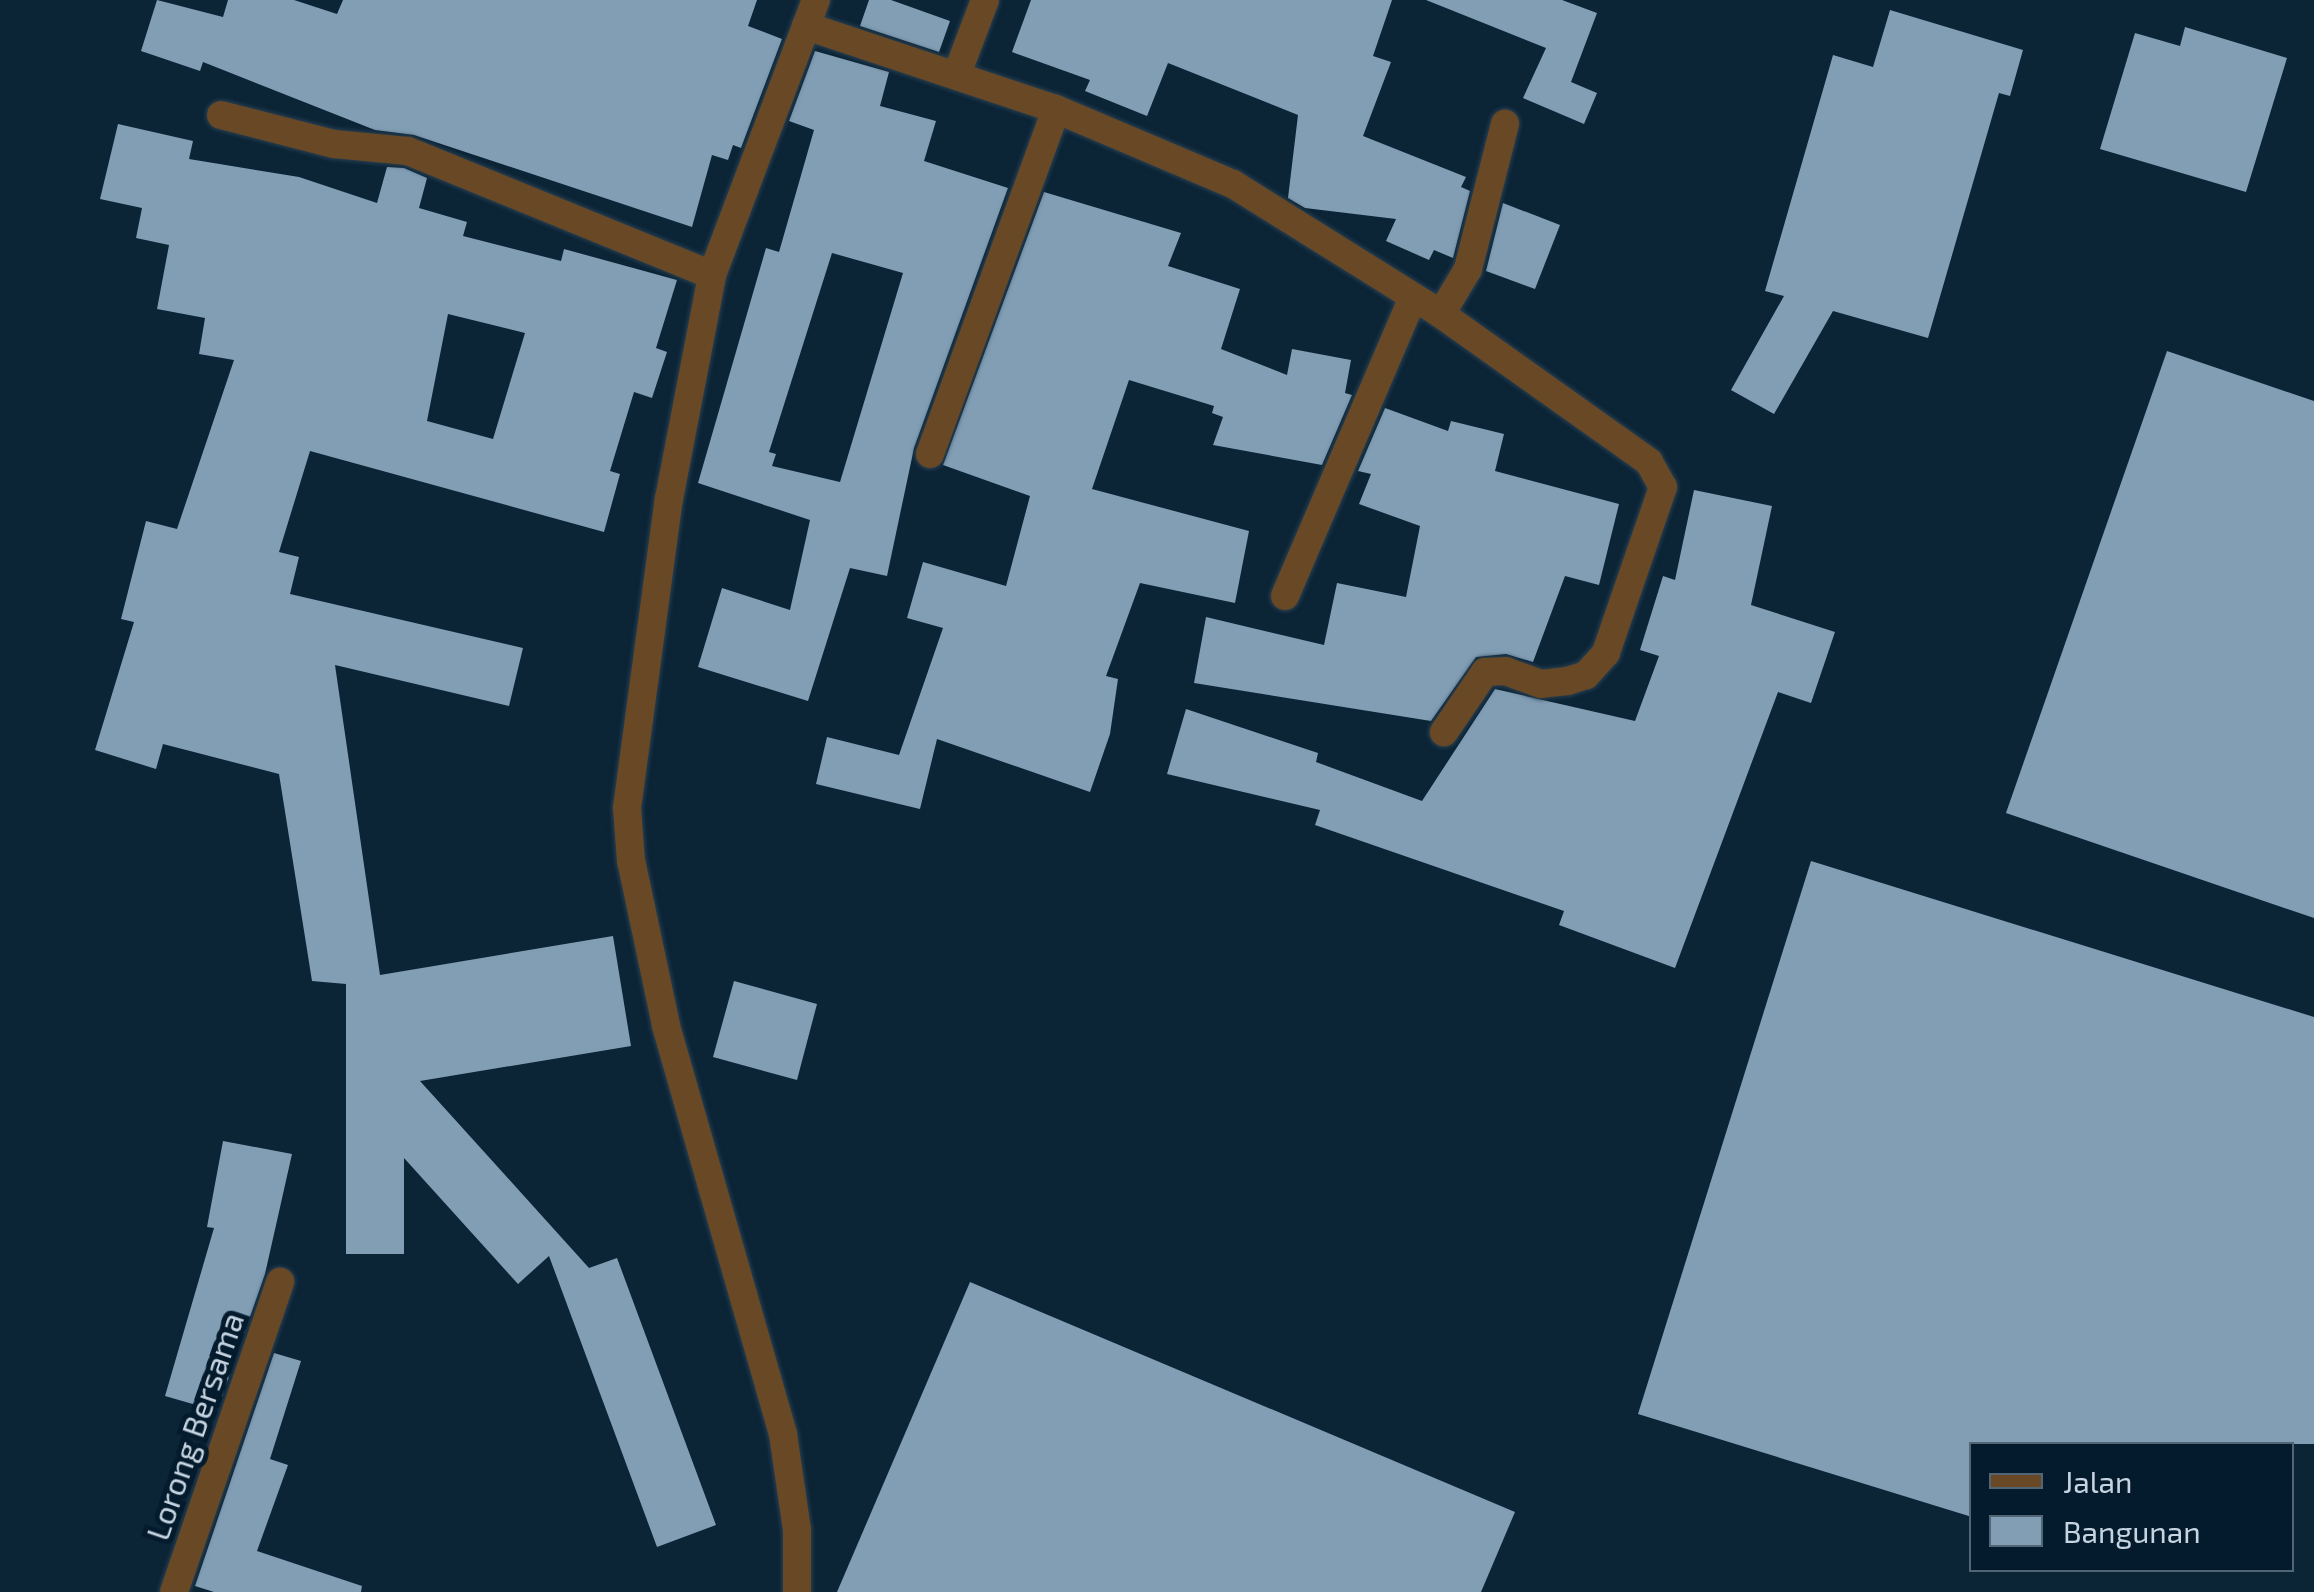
<!DOCTYPE html>
<style>
body{margin:0}
#map{position:relative;width:2314px;height:1592px;overflow:hidden;background:#0b2436;font-family:"Exo 2",sans-serif}
div>[style]{position:absolute}
[style*='--x']{left:calc(var(--x)*1px);top:calc(var(--y)*1px);width:calc(var(--w)*1px);rotate:calc(var(--a)*1deg)}
.building>*{inset:0;background:#829eb5}
.roads{filter:drop-shadow(0 0 2px #294051) drop-shadow(0 0 2px #294051)}
.minor>*{height:28px;margin:-14px;padding:0 14px;transform-origin:14px;border-radius:14px;background:#694925}
span{translate:-50% -50%;white-space:nowrap;text-align:center;line-height:1.15;-webkit-text-stroke:10px #031b2c;paint-order:stroke}
.street-label{font-size:32px;color:#c6d4e1}
.legend{position:absolute;left:1969px;top:1442px;width:325px;height:130px;box-sizing:border-box;background:#031b2c;border:2px solid #516574;margin:0;padding:12px 18px;list-style:none;font-size:30px;color:#c6d4e1}
.legend li{display:flex;align-items:center;gap:20px;height:50px}
.legend b{width:50px;border:2px solid #516574}
</style>
<div id="map">
<div class="building">
<i style="clip-path:polygon(157px 0,223px 17px,228px 0,294px 0,337px 14px,343px 0,757px 0,748px 26px,782px 39px,741px 148px,733px 145px,728px 160px,712px 155px,692px 227px,414px 135px,375px 130px,203px 62px,200px 71px,141px 51px)"></i>
<i style="clip-path:polygon(869px 0,891px 0,950px 21px,939px 52px,860px 26px)"></i>
<i style="clip-path:polygon(1031px 0,1392px 0,1373px 56px,1391px 62px,1363px 136px,1466px 177px,1461px 187px,1470px 191px,1453px 258px,1434px 250px,1429px 260px,1386px 241px,1396px 219px,1305px 208px,1288px 198px,1298px 115px,1168px 63px,1147px 116px,1085px 91px,1090px 80px,1012px 52px)"></i>
<i style="clip-path:polygon(1426px 0,1562px 0,1597px 13px,1571px 82px,1597px 93px,1584px 124px,1523px 98px,1546px 48px)"></i>
<i style="clip-path:polygon(1890px 10px,2023px 50px,2010px 96px,1999px 93px,1928px 338px,1833px 311px,1774px 414px,1731px 390px,1784px 296px,1765px 291px,1833px 55px,1873px 67px)"></i>
<i style="clip-path:polygon(2185px 27px,2287px 58px,2246px 192px,2100px 149px,2135px 33px,2180px 46px)"></i>
<i style="clip-path:polygon(evenodd,815px 51px,889px 72px,880px 106px,936px 121px,924px 161px,1008px 188px,914px 448px,887px 576px,850px 568px,808px 701px,698px 667px,722px 588px,790px 610px,810px 520px,698px 483px,766px 248px,779px 252px,814px 130px,789px 121px,815px 51px,832px 253px,903px 273px,840px 482px,772px 466px,776px 454px,769px 452px,832px 253px)"></i>
<i style="clip-path:polygon(evenodd,118px 124px,193px 141px,189px 159px,299px 177px,377px 203px,387px 167px,404px 168px,427px 178px,419px 208px,467px 222px,463px 236px,561px 261px,564px 249px,677px 280px,656px 348px,667px 352px,652px 398px,634px 392px,610px 471px,620px 474px,604px 532px,310px 451px,279px 552px,299px 557px,290px 594px,523px 648px,509px 706px,335px 665px,380px 975px,613px 936px,631px 1046px,420px 1081px,589px 1268px,617px 1258px,716px 1525px,657px 1547px,549px 1256px,518px 1284px,404px 1158px,404px 1254px,346px 1254px,346px 984px,312px 981px,279px 774px,163px 744px,156px 769px,95px 750px,134px 622px,121px 619px,146px 521px,177px 529px,234px 360px,199px 354px,205px 318px,157px 309px,169px 245px,136px 238px,142px 208px,100px 199px,118px 124px,448px 314px,525px 333px,493px 439px,427px 421px,448px 314px)"></i>
<i style="clip-path:polygon(1044px 192px,1181px 233px,1168px 266px,1240px 289px,1221px 349px,1287px 375px,1292px 349px,1351px 360px,1345px 393px,1352px 395px,1322px 465px,1213px 445px,1223px 417px,1212px 413px,1214px 406px,1129px 380px,1092px 489px,1249px 531px,1235px 603px,1140px 583px,1106px 676px,1118px 679px,1110px 734px,1090px 792px,937px 739px,920px 809px,816px 784px,827px 737px,899px 755px,943px 628px,907px 618px,923px 562px,1006px 586px,1030px 496px,943px 465px)"></i>
<i style="clip-path:polygon(1503px 203px,1560px 225px,1535px 289px,1486px 271px)"></i>
<i style="clip-path:polygon(2167px 351px,2314px 401px,2314px 918px,2006px 813px)"></i>
<i style="clip-path:polygon(1385px 408px,1448px 431px,1451px 421px,1504px 434px,1495px 471px,1619px 504px,1599px 585px,1565px 576px,1533px 662px,1506px 654px,1476px 657px,1431px 721px,1194px 683px,1206px 617px,1324px 645px,1337px 583px,1406px 597px,1420px 526px,1359px 504px,1371px 474px,1358px 471px)"></i>
<i style="clip-path:polygon(1694px 490px,1772px 506px,1751px 605px,1835px 632px,1811px 703px,1778px 692px,1675px 968px,1559px 925px,1564px 911px,1315px 825px,1320px 810px,1167px 774px,1186px 709px,1318px 753px,1316px 762px,1422px 801px,1495px 689px,1635px 721px,1659px 656px,1640px 650px,1663px 576px,1675px 580px)"></i>
<i style="clip-path:polygon(1811px 861px,2314px 1017px,2314px 1444px,1972px 1444px,1972px 1517px,1638px 1414px)"></i>
<i style="clip-path:polygon(734px 981px,817px 1004px,797px 1080px,713px 1057px)"></i>
<i style="clip-path:polygon(223px 1141px,292px 1154px,265px 1274px,217px 1411px,165px 1396px,214px 1228px,207px 1227px)"></i>
<i style="clip-path:polygon(970px 1282px,1515px 1512px,1481px 1592px,837px 1592px)"></i>
<i style="clip-path:polygon(274px 1353px,301px 1361px,270px 1459px,288px 1465px,257px 1551px,362px 1586px,361px 1592px,214px 1592px,195px 1586px)"></i>
</div>
<div class="roads">
<div class="minor">
<i style="--x:806;--y:26;--w:263;--a:18.4"></i>
<i style="--x:1056;--y:109;--w:192;--a:23"></i>
<i style="--x:1233;--y:184;--w:245;--a:32"></i>
<i style="--x:1441;--y:314;--w:255;--a:35.4"></i>
<i style="--x:1649;--y:462;--w:29;--a:61"></i>
<i style="--x:1663;--y:487;--w:176;--a:109"></i>
<i style="--x:1606;--y:653;--w:30;--a:132"></i>
<i style="--x:1586;--y:675;--w:19;--a:162"></i>
<i style="--x:1568;--y:681;--w:27;--a:174"></i>
<i style="--x:1541;--y:684;--w:37;--a:-160"></i>
<i style="--x:1506;--y:671;--w:21;--a:177"></i>
<i style="--x:1485;--y:672;--w:73;--a:124.3"></i>
<i style="--x:957;--y:74;--w:79;--a:-69.3"></i>
<i style="--x:221;--y:115;--w:117;--a:14.4"></i>
<i style="--x:334;--y:144;--w:74;--a:5.4"></i>
<i style="--x:408;--y:151;--w:328;--a:22.2"></i>
<i style="--x:1441;--y:314;--w:52;--a:-59"></i>
<i style="--x:1468;--y:269;--w:150;--a:-75.7"></i>
<i style="--x:930;--y:454;--w:367;--a:-69.9"></i>
<i style="--x:1285;--y:596;--w:324;--a:-66.8"></i>
<i style="--x:174;--y:1592;--w:328;--a:-71.1"></i>
<i style="--x:797;--y:1592;--w:62;--a:-90"></i>
<i style="--x:797;--y:1530;--w:97;--a:-98.3"></i>
<i style="--x:783;--y:1434;--w:425;--a:-106"></i>
<i style="--x:666;--y:1025;--w:168;--a:-102"></i>
<i style="--x:631;--y:861;--w:53;--a:-94.3"></i>
<i style="--x:627;--y:808;--w:312;--a:-82.3"></i>
<i style="--x:669;--y:499;--w:228;--a:-79.1"></i>
<i style="--x:712;--y:275;--w:294;--a:-69.3"></i>
</div>
</div>
<div class="street-label">
<span style="left:194px;top:1426px;rotate:-71deg">Lorong Bersama</span>
</div>
<ul class="legend">
<li><b style="height:12px;background:#694925"></b>Jalan</li>
<li><b style="height:28px;background:#829eb5"></b>Bangunan</li>
</ul>
</div>
